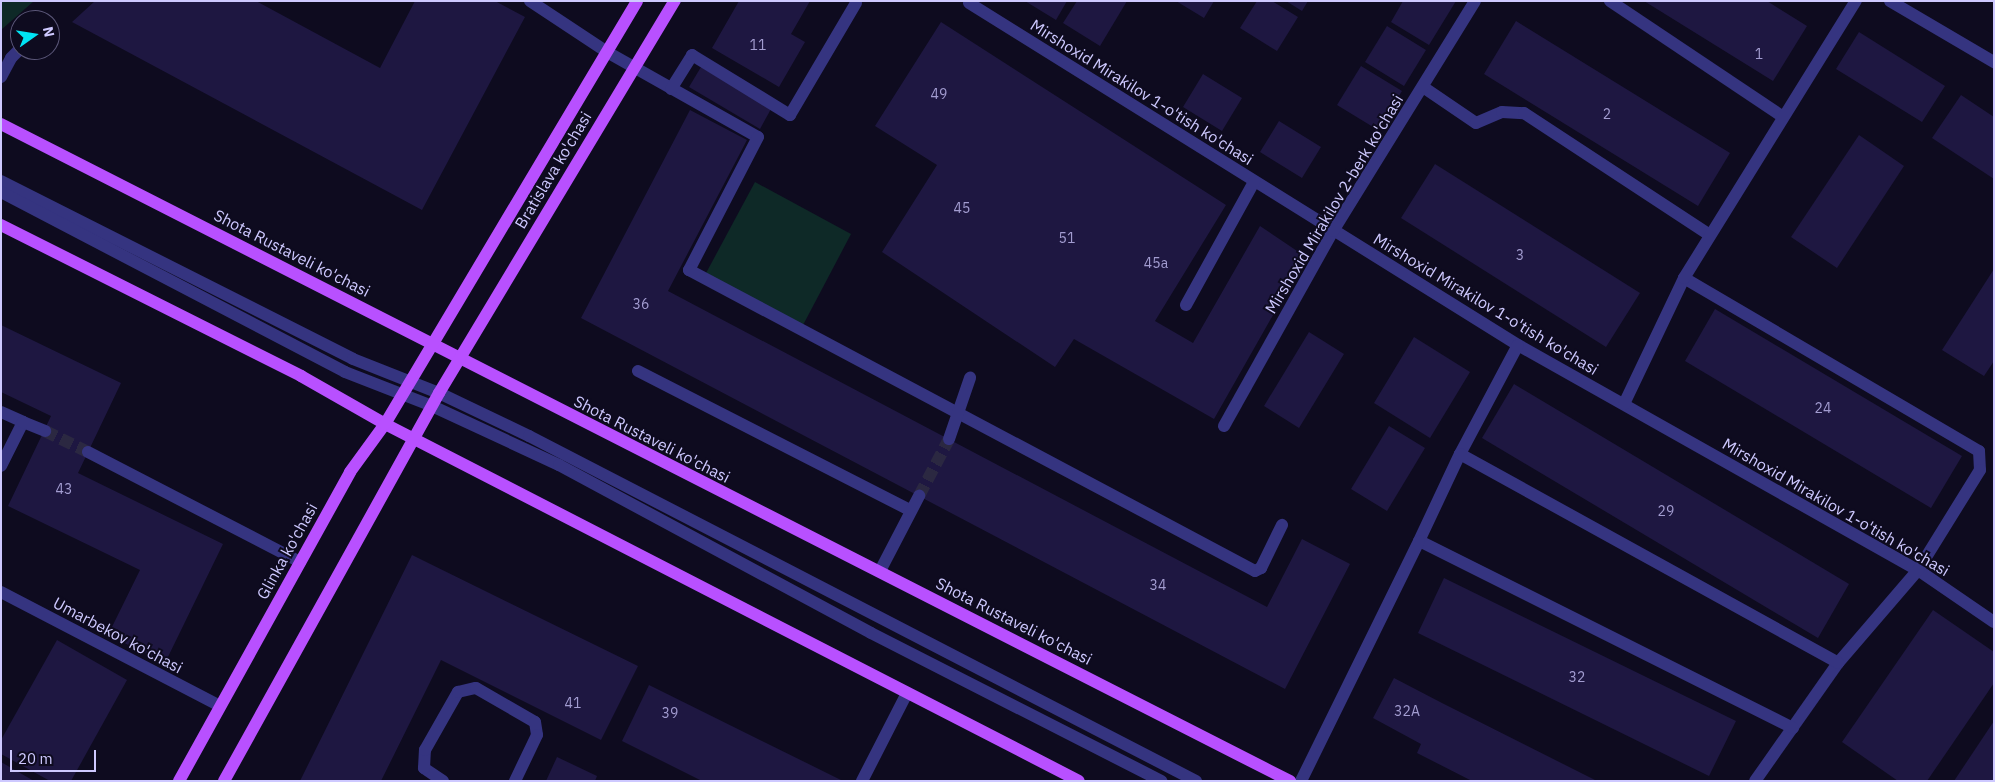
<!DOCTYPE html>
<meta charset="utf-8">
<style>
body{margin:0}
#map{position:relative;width:1995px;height:782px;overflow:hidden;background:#0e0b1f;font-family:"IBM Plex Sans",sans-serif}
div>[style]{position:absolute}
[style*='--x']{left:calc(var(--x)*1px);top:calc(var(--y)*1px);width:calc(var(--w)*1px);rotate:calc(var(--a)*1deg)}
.green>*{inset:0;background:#0e2927}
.building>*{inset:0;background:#1e1741}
.minor-tunnel>*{height:12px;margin-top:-6px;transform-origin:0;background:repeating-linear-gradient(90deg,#2b2841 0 12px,transparent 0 18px)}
.minor>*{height:12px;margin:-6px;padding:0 6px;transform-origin:6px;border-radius:6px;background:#353480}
.major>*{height:12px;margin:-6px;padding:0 6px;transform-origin:6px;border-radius:6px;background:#b850ff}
span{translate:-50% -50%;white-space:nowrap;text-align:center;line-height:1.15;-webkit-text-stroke:4px #0e0b1f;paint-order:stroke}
.number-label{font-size:14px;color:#a29cd0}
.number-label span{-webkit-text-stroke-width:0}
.street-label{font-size:16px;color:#cec9ff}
.frame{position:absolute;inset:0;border:2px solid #cec9ff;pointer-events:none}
.north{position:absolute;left:10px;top:10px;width:50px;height:50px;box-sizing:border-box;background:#0e0b1f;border:1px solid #5b5779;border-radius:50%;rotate:77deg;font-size:14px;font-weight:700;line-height:20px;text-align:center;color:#cec9ff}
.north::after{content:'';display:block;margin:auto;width:18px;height:22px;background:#00e3f4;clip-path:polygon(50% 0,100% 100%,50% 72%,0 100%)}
.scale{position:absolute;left:10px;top:750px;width:86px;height:22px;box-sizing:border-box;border:2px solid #cec9ff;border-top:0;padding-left:6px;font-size:15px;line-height:18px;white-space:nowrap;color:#cec9ff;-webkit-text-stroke:4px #0e0b1f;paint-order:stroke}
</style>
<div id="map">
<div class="green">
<i style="clip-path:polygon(1px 1px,34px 1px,1px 30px)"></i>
<i style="clip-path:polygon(755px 182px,851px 234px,802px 327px,705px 275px)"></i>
</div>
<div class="building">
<i style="clip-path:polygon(95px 1px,256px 1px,380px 68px,415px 1px,495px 1px,525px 17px,422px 210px,72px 22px)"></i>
<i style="clip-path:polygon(739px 1px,810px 1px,791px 34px,805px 42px,779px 87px,712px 48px)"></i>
<i style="clip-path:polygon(1025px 1px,1067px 1px,1056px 20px)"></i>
<i style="clip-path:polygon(1077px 1px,1127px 1px,1100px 46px,1063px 23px)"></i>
<i style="clip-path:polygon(1176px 1px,1214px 1px,1204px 18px)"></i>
<i style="clip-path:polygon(1257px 1px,1272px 1px,1298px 17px,1277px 51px,1240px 28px)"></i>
<i style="clip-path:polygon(1286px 1px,1308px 1px,1302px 11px)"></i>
<i style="clip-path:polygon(1403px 1px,1456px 1px,1429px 45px,1391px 22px)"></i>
<i style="clip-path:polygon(1644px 1px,1767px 1px,1807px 26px,1773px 81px)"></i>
<i style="clip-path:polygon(1516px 21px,1730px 153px,1698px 206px,1484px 74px)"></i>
<i style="clip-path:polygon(941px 22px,1226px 205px,1155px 321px,1193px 343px,1260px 226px,1306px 257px,1214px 419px,1074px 339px,1055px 367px,882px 252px,937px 165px,875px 126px)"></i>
<i style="clip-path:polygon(1387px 26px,1426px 50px,1404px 86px,1365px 62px)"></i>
<i style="clip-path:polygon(1859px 32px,1945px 86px,1922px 122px,1836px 69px)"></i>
<i style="clip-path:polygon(1361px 66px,1402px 91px,1378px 130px,1337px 105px)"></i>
<i style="clip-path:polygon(701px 67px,771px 109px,760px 129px,689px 87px)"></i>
<i style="clip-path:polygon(1203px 74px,1242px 98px,1222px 131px,1183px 107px)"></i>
<i style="clip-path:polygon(1961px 95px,1994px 117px,1994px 179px,1932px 138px)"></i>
<i style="clip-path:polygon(690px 110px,747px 140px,668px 291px,1267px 607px,1302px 539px,1350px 564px,1285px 689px,581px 318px)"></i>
<i style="clip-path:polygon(1279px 121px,1321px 147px,1302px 178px,1260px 152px)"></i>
<i style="clip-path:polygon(1859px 135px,1904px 166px,1837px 268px,1791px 237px)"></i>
<i style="clip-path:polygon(1435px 164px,1640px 293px,1606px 347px,1401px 218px)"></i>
<i style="clip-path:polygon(1994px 269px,1994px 361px,1984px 376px,1942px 350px)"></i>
<i style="clip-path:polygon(1715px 309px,1962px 456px,1931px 508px,1685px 361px)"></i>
<i style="clip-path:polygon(1px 325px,121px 383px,78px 473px,223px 544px,165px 663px,108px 635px,140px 570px,8px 506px,51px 416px,1px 392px)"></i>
<i style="clip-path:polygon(1309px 332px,1344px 354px,1299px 428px,1264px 406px)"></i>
<i style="clip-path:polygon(1414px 337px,1470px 372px,1430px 438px,1374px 403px)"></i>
<i style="clip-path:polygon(1514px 384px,1849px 584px,1818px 638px,1482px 438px)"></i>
<i style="clip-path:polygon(1389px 426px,1425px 448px,1387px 511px,1351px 489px)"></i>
<i style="clip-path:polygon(412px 555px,638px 666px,601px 740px,441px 660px,381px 781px,300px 781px)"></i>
<i style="clip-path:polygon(1444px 578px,1736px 721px,1709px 776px,1418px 633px)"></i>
<i style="clip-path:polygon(1933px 610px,1994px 652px,1994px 683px,1927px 781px,1898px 781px,1842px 742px)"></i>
<i style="clip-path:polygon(57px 640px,127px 680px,71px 781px,50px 781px,1px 754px,1px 740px)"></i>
<i style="clip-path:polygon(1394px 678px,1442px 703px,1597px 781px,1472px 781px,1417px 753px,1421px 744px,1373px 718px)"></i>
<i style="clip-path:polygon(649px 685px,843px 781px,702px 781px,622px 741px)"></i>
<i style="clip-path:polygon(1994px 721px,1994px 781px,1954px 781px)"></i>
<i style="clip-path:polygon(557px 757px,597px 776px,595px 781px,546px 781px)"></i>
<i style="clip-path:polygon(1px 762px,34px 781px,1px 781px)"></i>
</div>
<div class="minor-tunnel">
<i style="--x:45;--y:431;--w:48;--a:26"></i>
<i style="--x:919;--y:496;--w:64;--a:-62.2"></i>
</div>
<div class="minor">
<i style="--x:530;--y:1;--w:92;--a:33.5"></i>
<i style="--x:607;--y:52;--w:173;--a:29.4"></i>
<i style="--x:758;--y:137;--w:150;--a:117.4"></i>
<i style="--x:689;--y:270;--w:641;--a:28"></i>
<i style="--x:1255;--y:571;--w:7;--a:-27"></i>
<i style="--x:1261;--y:568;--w:48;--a:-64"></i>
<i style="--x:1610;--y:1;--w:208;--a:33.8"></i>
<i style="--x:1890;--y:1;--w:121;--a:30.4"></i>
<i style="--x:969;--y:3;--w:647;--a:31.92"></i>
<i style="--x:1518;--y:345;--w:459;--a:29.4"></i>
<i style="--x:1918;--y:570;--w:92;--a:34.4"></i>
<i style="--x:1;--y:77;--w:21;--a:-62"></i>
<i style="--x:11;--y:58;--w:13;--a:-45"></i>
<i style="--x:1423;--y:87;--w:64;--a:34.2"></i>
<i style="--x:1476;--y:123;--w:28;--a:-23"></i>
<i style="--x:1502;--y:112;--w:22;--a:3"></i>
<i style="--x:1524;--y:113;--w:222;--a:33.3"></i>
<i style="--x:671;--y:89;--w:40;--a:-58"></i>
<i style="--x:692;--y:55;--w:115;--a:31.5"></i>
<i style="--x:790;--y:115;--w:130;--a:-59.5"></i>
<i style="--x:1;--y:181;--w:394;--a:26.8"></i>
<i style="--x:353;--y:359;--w:92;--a:21.6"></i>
<i style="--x:439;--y:393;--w:100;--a:25.5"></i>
<i style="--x:529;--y:436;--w:751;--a:27.35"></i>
<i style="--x:1;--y:192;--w:388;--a:27.6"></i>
<i style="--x:345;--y:372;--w:93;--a:21.3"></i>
<i style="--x:432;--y:406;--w:140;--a:24.9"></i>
<i style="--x:559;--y:465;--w:354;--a:28.3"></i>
<i style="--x:871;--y:633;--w:326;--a:27"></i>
<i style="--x:1684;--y:278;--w:342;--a:30.4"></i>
<i style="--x:1979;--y:451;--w:19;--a:87"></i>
<i style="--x:1980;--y:470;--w:118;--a:121.8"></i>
<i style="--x:1918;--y:570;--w:123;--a:130.7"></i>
<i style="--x:1838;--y:663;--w:144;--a:125.1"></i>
<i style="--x:1186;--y:305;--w:141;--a:-61.1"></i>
<i style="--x:638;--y:371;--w:305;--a:27.1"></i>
<i style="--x:1624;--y:404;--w:140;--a:-64.5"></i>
<i style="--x:1684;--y:278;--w:326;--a:-58.2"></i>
<i style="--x:1;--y:412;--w:24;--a:24"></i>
<i style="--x:23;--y:422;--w:49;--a:116.6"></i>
<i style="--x:23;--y:422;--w:24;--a:22"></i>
<i style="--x:1224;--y:426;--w:223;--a:-60.8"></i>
<i style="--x:1333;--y:231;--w:270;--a:-58.3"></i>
<i style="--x:949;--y:439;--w:65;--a:-71"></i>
<i style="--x:88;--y:452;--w:239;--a:27.4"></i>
<i style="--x:1460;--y:454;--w:123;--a:-62"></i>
<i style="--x:880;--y:571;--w:85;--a:-62.5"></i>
<i style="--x:1;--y:592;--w:247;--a:27.5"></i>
<i style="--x:1793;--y:728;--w:418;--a:-153.4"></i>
<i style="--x:1419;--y:541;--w:96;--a:-64.8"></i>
<i style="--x:1460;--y:454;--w:432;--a:28.9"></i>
<i style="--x:443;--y:781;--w:23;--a:-146"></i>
<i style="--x:424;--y:768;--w:18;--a:-87"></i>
<i style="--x:425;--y:750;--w:67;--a:-60.4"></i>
<i style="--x:458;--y:692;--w:18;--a:-13"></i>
<i style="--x:476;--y:688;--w:68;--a:30"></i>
<i style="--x:535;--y:722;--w:13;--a:81"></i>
<i style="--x:537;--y:735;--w:51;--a:115.6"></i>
<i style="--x:862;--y:781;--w:99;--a:-62.9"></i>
<i style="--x:1301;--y:781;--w:267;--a:-63.8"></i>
</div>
<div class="major">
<i style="--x:1;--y:124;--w:1447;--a:27.01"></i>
<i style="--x:1;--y:225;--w:336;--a:26.7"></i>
<i style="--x:301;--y:376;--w:97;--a:29.7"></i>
<i style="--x:385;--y:424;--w:780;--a:27.22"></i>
<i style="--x:179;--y:781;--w:353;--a:-61"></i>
<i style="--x:350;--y:472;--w:59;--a:-53.9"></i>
<i style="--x:385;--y:424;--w:492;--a:-59.2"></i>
<i style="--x:224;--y:781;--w:444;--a:-61"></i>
<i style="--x:439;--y:393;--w:458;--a:-59"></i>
</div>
<div class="number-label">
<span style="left:758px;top:45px">11</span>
<span style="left:1759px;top:54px">1</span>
<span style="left:939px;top:94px">49</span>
<span style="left:1607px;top:114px">2</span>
<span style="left:962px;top:208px">45</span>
<span style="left:1067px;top:238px">51</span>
<span style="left:1520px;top:255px">3</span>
<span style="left:1156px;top:263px">45а</span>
<span style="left:641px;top:304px">36</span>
<span style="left:1823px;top:408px">24</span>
<span style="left:64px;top:489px">43</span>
<span style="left:1666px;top:511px">29</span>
<span style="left:1158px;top:585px">34</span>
<span style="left:1577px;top:677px">32</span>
<span style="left:573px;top:703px">41</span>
<span style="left:1407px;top:711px">32А</span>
<span style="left:670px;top:713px">39</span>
</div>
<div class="street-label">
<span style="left:1142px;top:92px;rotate:32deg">Mirshoxid Mirakilov 1-o'tish ko'chasi</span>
<span style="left:553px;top:170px;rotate:-59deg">Bratislava ko'chasi</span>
<span style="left:1334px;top:204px;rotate:-59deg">Mirshoxid Mirakilov 2-berk ko'chasi</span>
<span style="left:292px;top:253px;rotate:27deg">Shota Rustaveli ko'chasi</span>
<span style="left:1486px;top:304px;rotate:31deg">Mirshoxid Mirakilov 1-o'tish ko'chasi</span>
<span style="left:652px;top:439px;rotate:27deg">Shota Rustaveli ko'chasi</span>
<span style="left:1836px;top:507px;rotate:30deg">Mirshoxid Mirakilov 1-o'tish ko'chasi</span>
<span style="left:287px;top:551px;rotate:-61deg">Glinka ko'chasi</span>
<span style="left:1014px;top:621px;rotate:27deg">Shota Rustaveli ko'chasi</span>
<span style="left:118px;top:635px;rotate:28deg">Umarbekov ko'chasi</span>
</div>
<div class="frame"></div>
<div class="north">N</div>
<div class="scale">20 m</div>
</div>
